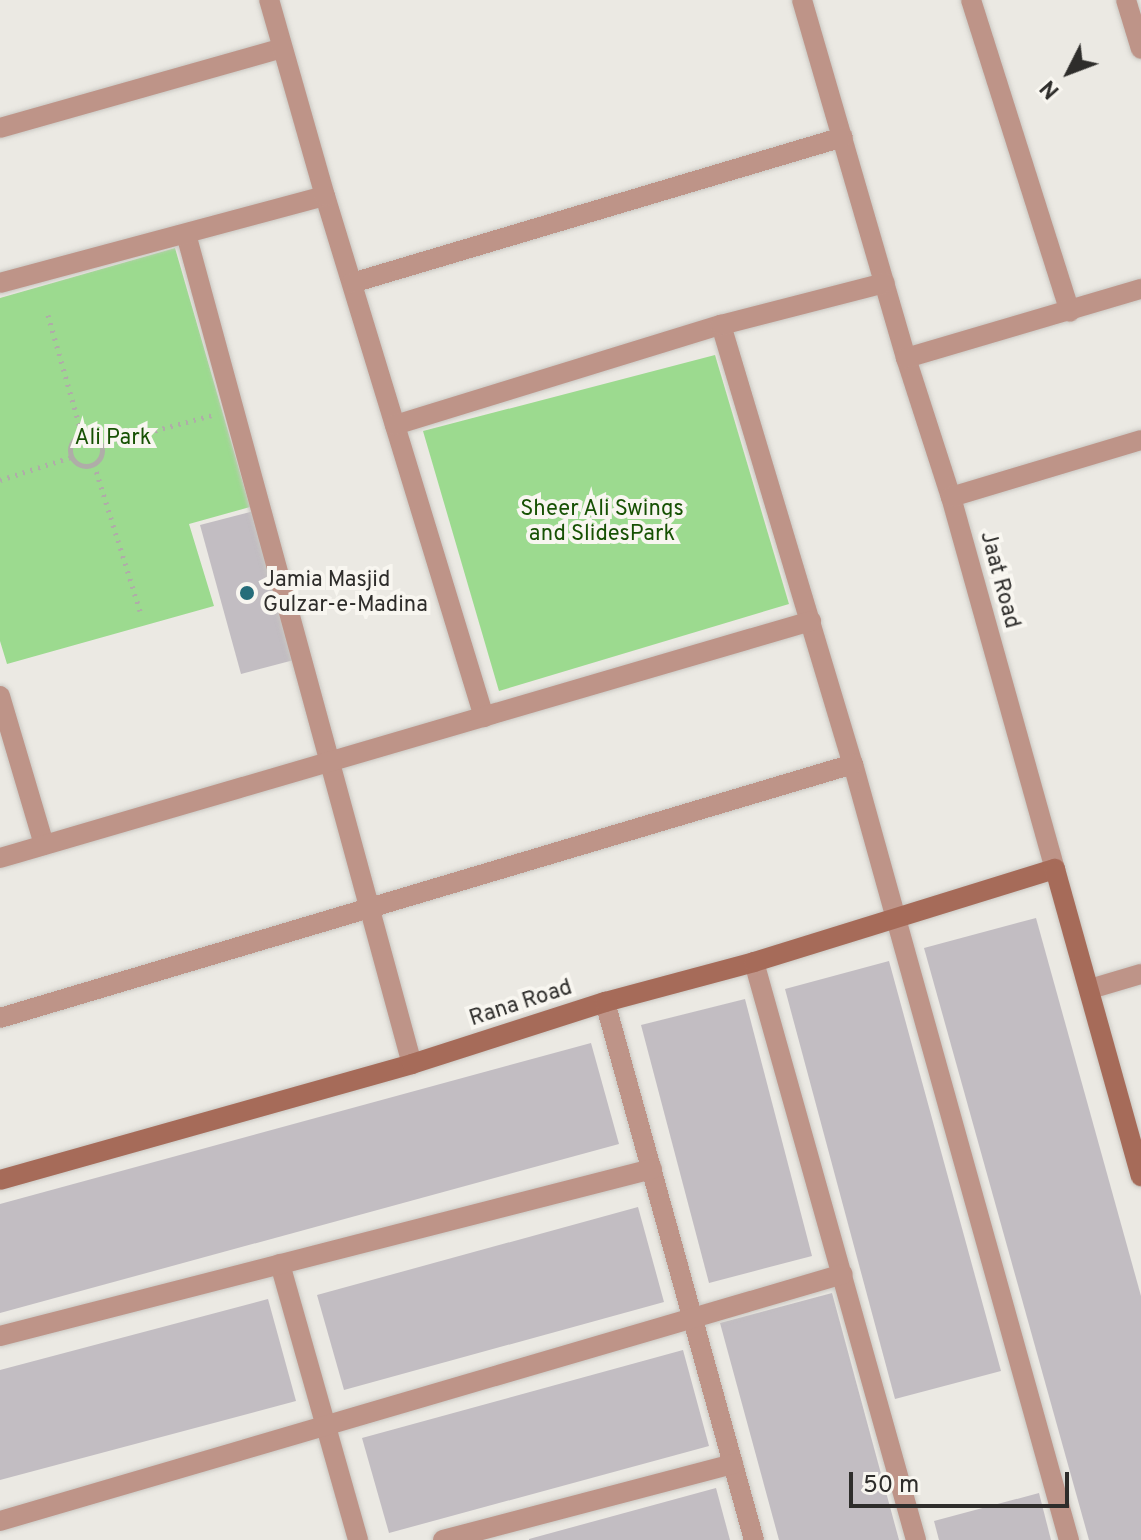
<!DOCTYPE html>
<style>
body{margin:0}
#map{position:relative;width:1141px;height:1540px;overflow:hidden;background:#ebe9e3;font-family:Overpass,sans-serif}
div>[style]{position:absolute}
[style*='--x']{left:calc(var(--x)*1px);top:calc(var(--y)*1px);width:calc(var(--w)*1px);rotate:calc(var(--a)*1deg)}
.green>*{inset:0;background:#9cda8f}
.building>*{inset:0;background:#c2bdc2}
.path>*{height:5px;margin-top:-2.5px;transform-origin:0;background:repeating-linear-gradient(90deg,#afada8 0 2px,transparent 0 8px)}
.path>.ring{margin:-2.5px;padding:0;box-sizing:content-box;background:none;border:5px solid #afada8;border-radius:50%}
.roads{filter:drop-shadow(0 0 2px #c9c7c2) drop-shadow(0 0 2px #c9c7c2)}
.street>*{height:20px;margin:-10px;padding:0 10px;transform-origin:10px;border-radius:10px;background:#be9488}
.secondary>*{height:20px;margin:-10px;padding:0 10px;transform-origin:10px;border-radius:10px;background:#a66b59}
.dots>*{width:22px;height:22px;translate:-50% -50%;box-sizing:border-box;border:4px solid #f8f6f0;border-radius:50%}
span{translate:-50% -50%;white-space:nowrap;text-align:center;line-height:1.15;-webkit-text-stroke:8px #f8f6f0;paint-order:stroke}
.park-label{font-size:22px;color:#165103}
.poi-label{font-size:22px;color:#2e2d2b}
.left{translate:0 -50%;text-align:left}
.street-label{font-size:22px;color:#2e2d2b}
.north{position:absolute;left:1029px;top:32px;width:80px;height:80px;-webkit-text-stroke:6px #f8f6f0;paint-order:stroke;rotate:228deg;font-size:22px;font-weight:700;line-height:32px;text-align:center;color:#2e2d2b}
.north::after{content:'';display:block;margin:auto;width:28px;height:36px;background:#2e2d2b;clip-path:polygon(50% 0,100% 100%,50% 72%,0 100%)}
.scale{position:absolute;left:849px;top:1472px;width:220px;height:36px;box-sizing:border-box;border:4px solid #2e2d2b;border-top:0;padding-left:10px;font-size:24px;line-height:28px;white-space:nowrap;color:#2e2d2b;-webkit-text-stroke:6px #f8f6f0;paint-order:stroke}
</style>
<div id="map">
<div class="green">
<i style="clip-path:polygon(175px 248px,250px 507px,189px 524px,214px 606px,7px 664px,0 641px,0 298px)"></i>
<i style="clip-path:polygon(715px 355px,789px 604px,499px 691px,423px 431px)"></i>
</div>
<div class="building">
<i style="clip-path:polygon(254px 511px,294px 660px,241px 674px,200px 525px)"></i>
<i style="clip-path:polygon(1036px 918px,1141px 1296px,1141px 1540px,1089px 1540px,924px 948px)"></i>
<i style="clip-path:polygon(889px 961px,1001px 1371px,895px 1399px,785px 989px)"></i>
<i style="clip-path:polygon(745px 999px,812px 1256px,709px 1283px,641px 1025px)"></i>
<i style="clip-path:polygon(591px 1043px,619px 1144px,0 1313px,0 1204px)"></i>
<i style="clip-path:polygon(638px 1207px,664px 1302px,344px 1390px,317px 1295px)"></i>
<i style="clip-path:polygon(832px 1293px,899px 1540px,779px 1540px,720px 1323px)"></i>
<i style="clip-path:polygon(268px 1299px,296px 1401px,0 1480px,0 1370px)"></i>
<i style="clip-path:polygon(683px 1350px,709px 1446px,389px 1533px,362px 1438px)"></i>
<i style="clip-path:polygon(716px 1488px,730px 1540px,529px 1540px,529px 1539px)"></i>
<i style="clip-path:polygon(1039px 1493px,1051px 1540px,939px 1540px,934px 1521px)"></i>
</div>
<div class="path">
<i style="--x:48;--y:315;--w:124;--a:74.1"></i>
<i class="ring" style="left:70px;top:434px;width:27px;height:27px"></i>
<i style="--x:101;--y:445;--w:115;--a:-15.1"></i>
<i style="--x:94;--y:464;--w:154;--a:72.6"></i>
<i style="--x:0;--y:480;--w:75;--a:-17.9"></i>
</div>
<div class="roads">
<div class="street">
<i style="--x:802;--y:0;--w:373;--a:73.8"></i>
<i style="--x:906;--y:358;--w:146;--a:72.1"></i>
<i style="--x:951;--y:497;--w:386;--a:74.4"></i>
<i style="--x:971;--y:0;--w:327;--a:72.4"></i>
<i style="--x:1126;--y:0;--w:51;--a:73"></i>
<i style="--x:0;--y:128;--w:293;--a:-15.8"></i>
<i style="--x:325;--y:196;--w:545;--a:73.03"></i>
<i style="--x:186;--y:234;--w:860;--a:74.77"></i>
<i style="--x:0;--y:283;--w:336;--a:-15"></i>
<i style="--x:325;--y:196;--w:204;--a:-105.9"></i>
<i style="--x:352;--y:283;--w:512;--a:-16.56"></i>
<i style="--x:721;--y:325;--w:458;--a:73.3"></i>
<i style="--x:853;--y:764;--w:806;--a:74.45"></i>
<i style="--x:906;--y:358;--w:245;--a:-16.4"></i>
<i style="--x:395;--y:425;--w:341;--a:-17.1"></i>
<i style="--x:721;--y:325;--w:169;--a:-14.4"></i>
<i style="--x:951;--y:497;--w:198;--a:-16.7"></i>
<i style="--x:0;--y:696;--w:155;--a:73.5"></i>
<i style="--x:0;--y:858;--w:845;--a:-16.29"></i>
<i style="--x:754;--y:962;--w:600;--a:74.34"></i>
<i style="--x:1090;--y:989;--w:53;--a:-16.4"></i>
<i style="--x:605;--y:1002;--w:558;--a:74.52"></i>
<i style="--x:0;--y:1018;--w:890;--a:-16.58"></i>
<i style="--x:280;--y:1264;--w:287;--a:74.2"></i>
<i style="--x:0;--y:1336;--w:673;--a:-14.37"></i>
<i style="--x:0;--y:1521;--w:878;--a:-16.33"></i>
<i style="--x:443;--y:1540;--w:300;--a:-14.7"></i>
</div>
<div class="secondary">
<i style="--x:0;--y:1180;--w:428;--a:-15.7"></i>
<i style="--x:412;--y:1064;--w:203;--a:-17.8"></i>
<i style="--x:605;--y:1002;--w:154;--a:-15"></i>
<i style="--x:754;--y:962;--w:315;--a:-17.2"></i>
<i style="--x:1055;--y:869;--w:319;--a:74.4"></i>
</div>
</div>
<div class="dots">
<i style="left:247px;top:593px;background:#266d7a"></i>
</div>
<div class="park-label">
<span style="left:113px;top:439px">Ali Park</span>
<span style="left:602px;top:522px">Sheer Ali Swings<br>and SlidesPark</span>
</div>
<div class="poi-label">
<span class="left" style="left:263px;top:593px">Jamia Masjid<br>Gulzar-e-Madina</span>
</div>
<div class="street-label">
<span style="left:999px;top:580px;rotate:75deg">Jaat Road</span>
<span style="left:521px;top:1004px;rotate:-18deg">Rana Road</span>
</div>
<div class="north">N</div>
<div class="scale">50 m</div>
</div>
